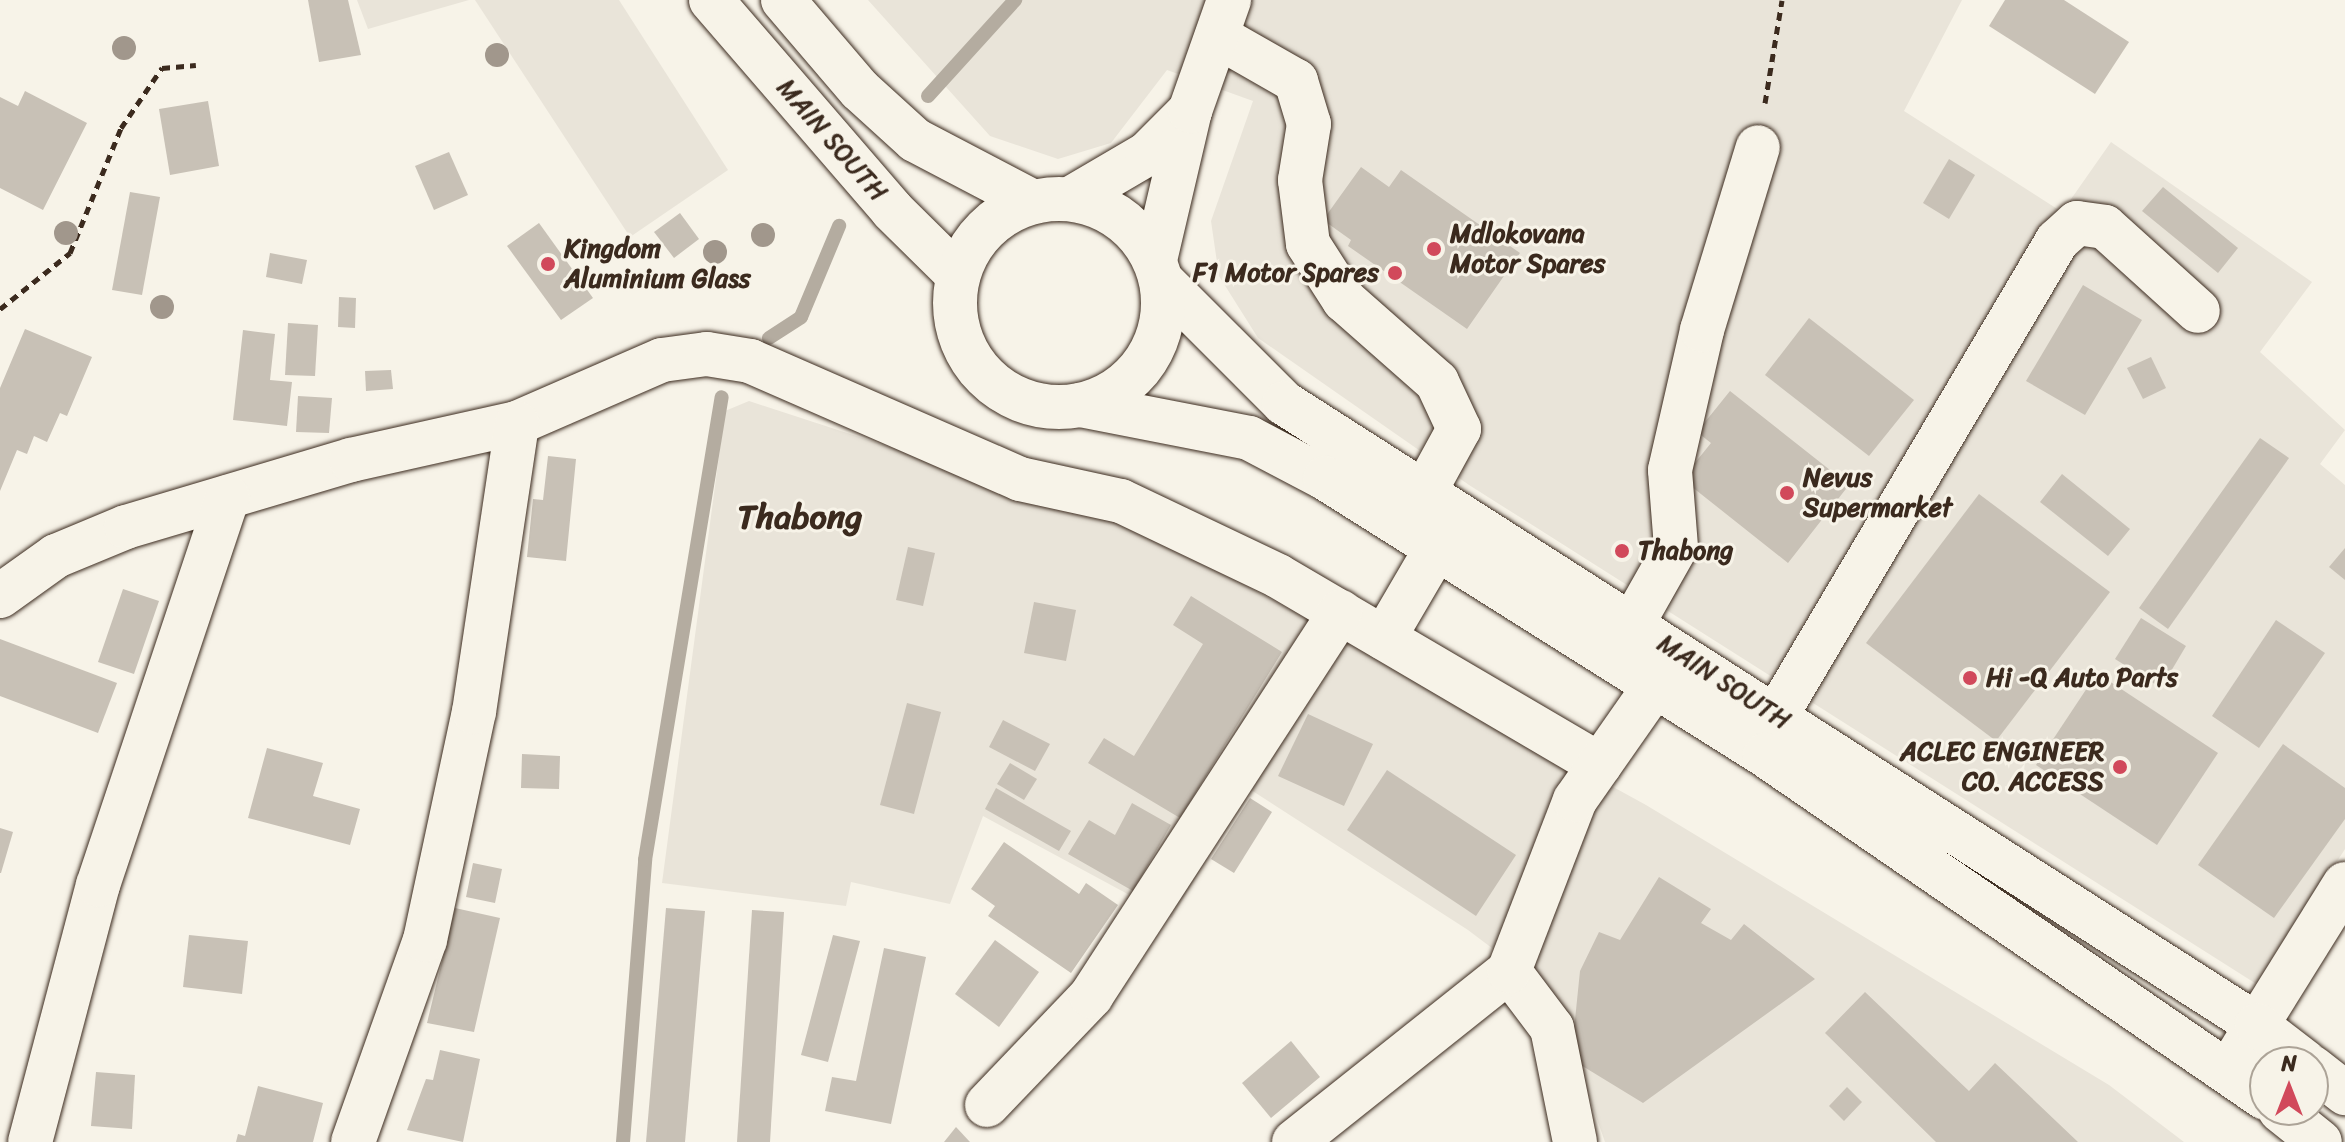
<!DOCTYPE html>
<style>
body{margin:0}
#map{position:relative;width:2345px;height:1142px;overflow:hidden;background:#f7f3e8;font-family:Sriracha,sans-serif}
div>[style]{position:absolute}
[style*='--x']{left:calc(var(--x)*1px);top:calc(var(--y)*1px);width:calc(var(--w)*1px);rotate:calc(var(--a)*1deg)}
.built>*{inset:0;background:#e9e4d9}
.stream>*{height:14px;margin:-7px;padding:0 7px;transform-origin:7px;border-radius:7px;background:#b4aca0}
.building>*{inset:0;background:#c8c1b6}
.path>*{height:5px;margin-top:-2.5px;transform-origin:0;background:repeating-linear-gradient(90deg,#3b2a1e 0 8px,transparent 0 14px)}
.roads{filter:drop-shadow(0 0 2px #3b2a1e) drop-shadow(0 0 2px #3b2a1e)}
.minor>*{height:44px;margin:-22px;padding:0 22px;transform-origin:22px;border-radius:22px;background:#f7f3e8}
.major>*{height:44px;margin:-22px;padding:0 22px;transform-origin:22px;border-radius:22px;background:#f7f3e8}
.highway>*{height:44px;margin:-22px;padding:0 22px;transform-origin:22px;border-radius:22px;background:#f7f3e8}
.highway>.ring{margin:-22px;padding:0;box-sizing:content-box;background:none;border:44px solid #f7f3e8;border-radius:50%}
.trees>*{width:24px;height:24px;margin:-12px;border-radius:50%;background:#a1978c}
.dots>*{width:22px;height:22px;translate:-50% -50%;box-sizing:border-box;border:4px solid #f7f3e8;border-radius:50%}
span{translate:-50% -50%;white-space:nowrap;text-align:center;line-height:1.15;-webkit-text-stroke:6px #f7f3e8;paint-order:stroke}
.street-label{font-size:26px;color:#3b2a1e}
.poi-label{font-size:26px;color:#3b2a1e;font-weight:700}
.left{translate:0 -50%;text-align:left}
.right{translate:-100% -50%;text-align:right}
.district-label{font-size:34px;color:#3b2a1e;font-weight:700}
.north{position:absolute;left:2249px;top:1046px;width:80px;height:80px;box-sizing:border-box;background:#f7f3e8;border:2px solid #aca397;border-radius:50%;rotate:0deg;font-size:22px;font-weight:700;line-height:32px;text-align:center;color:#3b2a1e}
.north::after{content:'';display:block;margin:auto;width:28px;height:36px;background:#d1495b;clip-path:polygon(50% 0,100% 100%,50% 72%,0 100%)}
</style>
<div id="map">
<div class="built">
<i style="clip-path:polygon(357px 0,469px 0,368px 29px)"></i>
<i style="clip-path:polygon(475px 0,619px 0,728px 170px,630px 237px)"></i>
<i style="clip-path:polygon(868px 0,1962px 0,1904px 111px,2062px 212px,2111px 142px,2312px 282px,2260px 352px,2345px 430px,2320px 464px,2345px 485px,2345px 849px,2258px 985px,1469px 485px,1258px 338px,1219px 276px,1211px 221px,1253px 101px,1167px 70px,1111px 143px,1058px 159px,990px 136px)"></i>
<i style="clip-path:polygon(749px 401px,1145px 530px,1646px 805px,2109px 1085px,2184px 1142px,1605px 1142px,1553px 994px,1468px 930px,1248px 788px,1172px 918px,983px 816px,950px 904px,851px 882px,846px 906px,662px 883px,725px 411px)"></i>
</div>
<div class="stream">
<i style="--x:928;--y:96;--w:130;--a:-47.8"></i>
<i style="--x:769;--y:338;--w:38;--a:-33"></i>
<i style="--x:801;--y:317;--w:99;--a:-67.3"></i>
<i style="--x:623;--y:1142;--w:283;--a:-85.5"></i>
<i style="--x:645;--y:860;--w:469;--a:-80.6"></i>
</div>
<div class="building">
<i style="clip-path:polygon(308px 0,348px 0,361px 55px,319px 62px)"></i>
<i style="clip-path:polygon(2005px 0,2064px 0,2129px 42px,2095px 94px,1989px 26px)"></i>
<i style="clip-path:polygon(25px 91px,87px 123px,43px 210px,0 188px,0 97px,18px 106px)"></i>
<i style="clip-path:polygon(208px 101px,219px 166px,170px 175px,159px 109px)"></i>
<i style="clip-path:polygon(449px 152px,468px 195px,434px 210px,415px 166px)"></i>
<i style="clip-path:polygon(1949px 159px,1975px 175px,1949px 219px,1923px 203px)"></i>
<i style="clip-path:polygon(1361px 167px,1389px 187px,1401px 170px,1520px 253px,1467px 329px,1348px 246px,1351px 240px,1323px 220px)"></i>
<i style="clip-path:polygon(2163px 187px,2238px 248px,2218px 273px,2142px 211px)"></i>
<i style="clip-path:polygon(130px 192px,160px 197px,142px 295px,112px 290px)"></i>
<i style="clip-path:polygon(680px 213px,699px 239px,674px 258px,654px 232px)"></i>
<i style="clip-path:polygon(539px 223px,593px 298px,561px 320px,507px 246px)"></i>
<i style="clip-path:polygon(270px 253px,307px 260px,302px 284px,266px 277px)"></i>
<i style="clip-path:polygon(2083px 285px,2142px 320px,2085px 415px,2026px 381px)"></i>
<i style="clip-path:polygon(339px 297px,356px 298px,355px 328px,338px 327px)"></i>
<i style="clip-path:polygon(1809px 318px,1914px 400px,1869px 456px,1765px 375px)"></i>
<i style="clip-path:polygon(288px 323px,318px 325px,315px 376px,285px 375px)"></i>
<i style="clip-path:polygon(25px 329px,92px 357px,67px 416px,60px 413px,47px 442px,34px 436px,27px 454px,17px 450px,0 491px,0 388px)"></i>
<i style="clip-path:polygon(243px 330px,275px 334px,270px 380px,292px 382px,287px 426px,233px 420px)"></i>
<i style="clip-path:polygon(2151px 357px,2166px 388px,2143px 399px,2127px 368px)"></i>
<i style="clip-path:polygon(391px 370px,393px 389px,366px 391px,365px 371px)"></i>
<i style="clip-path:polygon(1730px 391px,1849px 485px,1788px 563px,1682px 479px,1711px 443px,1697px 432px)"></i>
<i style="clip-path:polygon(298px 396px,332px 398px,329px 433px,296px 432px)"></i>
<i style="clip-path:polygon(2260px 438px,2289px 458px,2168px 629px,2139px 608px)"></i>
<i style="clip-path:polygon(548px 456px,576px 459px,566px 561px,527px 557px,533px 499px,543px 500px)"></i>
<i style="clip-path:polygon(2062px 474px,2130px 529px,2108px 556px,2040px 502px)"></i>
<i style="clip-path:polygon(1979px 494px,2110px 592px,1996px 741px,1866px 643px)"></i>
<i style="clip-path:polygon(908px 547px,935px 553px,923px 606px,896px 600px)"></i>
<i style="clip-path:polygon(2345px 548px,2345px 580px,2329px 567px)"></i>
<i style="clip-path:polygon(123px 589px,159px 601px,134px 674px,98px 662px)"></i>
<i style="clip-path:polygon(1191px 596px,1282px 652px,1180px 818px,1088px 763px,1104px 738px,1134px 756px,1203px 644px,1173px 625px)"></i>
<i style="clip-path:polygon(1034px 602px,1076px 610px,1066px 661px,1024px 653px)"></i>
<i style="clip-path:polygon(2141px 618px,2186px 646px,2161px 688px,2115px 659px)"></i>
<i style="clip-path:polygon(2276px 620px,2325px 653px,2259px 748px,2212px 716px)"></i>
<i style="clip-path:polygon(0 639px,117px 683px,98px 733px,0 696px)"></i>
<i style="clip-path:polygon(2097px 673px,2218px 753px,2157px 845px,2036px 765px)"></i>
<i style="clip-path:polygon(907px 703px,941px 712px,914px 814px,880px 805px)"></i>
<i style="clip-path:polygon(1308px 714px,1373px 744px,1344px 806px,1278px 776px)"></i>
<i style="clip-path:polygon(1003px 720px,1050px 744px,1035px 771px,989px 747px)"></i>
<i style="clip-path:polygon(2283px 744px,2345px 788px,2345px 819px,2274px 918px,2198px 865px)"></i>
<i style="clip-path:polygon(267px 748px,323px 763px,313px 796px,360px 809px,350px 845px,248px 818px)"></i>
<i style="clip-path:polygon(522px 754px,560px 756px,559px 789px,521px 788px)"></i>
<i style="clip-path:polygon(1010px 763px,1037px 779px,1024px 800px,997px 784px)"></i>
<i style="clip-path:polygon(1387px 770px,1516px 855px,1476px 916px,1347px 830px)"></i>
<i style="clip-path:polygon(996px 788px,1071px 831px,1059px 851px,985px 809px)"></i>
<i style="clip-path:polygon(1250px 798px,1272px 812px,1234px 873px,1211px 859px)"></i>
<i style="clip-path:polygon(1132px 803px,1171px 825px,1133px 891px,1068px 854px,1089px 820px,1115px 835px)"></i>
<i style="clip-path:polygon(0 828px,13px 832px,1px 873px,0 873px)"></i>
<i style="clip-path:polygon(1004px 842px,1079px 894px,1086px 883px,1118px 905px,1071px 973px,988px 916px,995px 906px,971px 889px)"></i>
<i style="clip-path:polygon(473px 863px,502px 869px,495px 903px,466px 897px)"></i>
<i style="clip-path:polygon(1659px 877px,1711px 909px,1701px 923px,1731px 940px,1744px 924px,1815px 979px,1643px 1103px,1571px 1059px,1580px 971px,1599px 932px,1620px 940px)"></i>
<i style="clip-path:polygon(455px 908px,500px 918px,474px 1032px,427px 1023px)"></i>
<i style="clip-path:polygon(666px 908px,705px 911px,685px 1142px,646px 1142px)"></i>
<i style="clip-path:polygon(752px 910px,784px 912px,770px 1142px,737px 1142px)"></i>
<i style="clip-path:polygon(189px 935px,248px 941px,242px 994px,183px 987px)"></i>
<i style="clip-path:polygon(833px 935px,860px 941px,828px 1062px,801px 1055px)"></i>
<i style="clip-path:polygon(995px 940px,1039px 972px,999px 1027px,955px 994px)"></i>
<i style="clip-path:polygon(884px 948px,926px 957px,891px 1124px,825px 1111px,832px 1077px,856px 1081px)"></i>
<i style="clip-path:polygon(1865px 992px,1969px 1091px,1995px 1063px,2078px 1142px,1936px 1142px,1825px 1033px)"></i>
<i style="clip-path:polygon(1291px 1041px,1320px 1077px,1271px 1118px,1242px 1083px)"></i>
<i style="clip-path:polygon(440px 1050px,480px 1059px,463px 1142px,407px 1130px,426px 1079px,433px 1080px)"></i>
<i style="clip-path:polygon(96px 1072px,135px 1075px,132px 1129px,91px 1126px)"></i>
<i style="clip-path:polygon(258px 1086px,323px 1103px,313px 1142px,236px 1142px,238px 1134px,245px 1136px)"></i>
<i style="clip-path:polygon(1847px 1087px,1862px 1102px,1844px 1121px,1829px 1106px)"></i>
<i style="clip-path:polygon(956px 1127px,970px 1142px,944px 1142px)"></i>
</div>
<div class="path">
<i style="--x:1765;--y:103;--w:104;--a:-80.6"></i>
<i style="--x:0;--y:309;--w:90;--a:-38.7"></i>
<i style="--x:70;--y:253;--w:135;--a:-67.8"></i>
<i style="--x:121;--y:128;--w:73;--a:-55.7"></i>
<i style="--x:162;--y:68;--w:34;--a:-5"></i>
</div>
<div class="roads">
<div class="minor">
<i style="--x:1217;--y:36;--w:91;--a:29.7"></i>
<i style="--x:1296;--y:81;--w:45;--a:73.2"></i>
<i style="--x:1309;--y:124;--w:57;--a:99.1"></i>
<i style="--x:1300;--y:180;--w:64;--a:82.9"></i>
<i style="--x:1308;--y:244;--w:67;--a:57.3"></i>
<i style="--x:1344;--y:300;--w:124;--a:41.4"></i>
<i style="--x:1437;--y:382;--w:52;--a:64.9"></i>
<i style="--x:1459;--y:429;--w:73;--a:118.7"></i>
<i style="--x:0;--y:596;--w:69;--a:-35.5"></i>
<i style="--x:56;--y:556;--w:76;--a:-22.5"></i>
<i style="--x:126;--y:527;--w:235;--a:-16.6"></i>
<i style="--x:351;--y:460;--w:170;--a:-12.6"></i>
<i style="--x:517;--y:423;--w:158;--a:-23.5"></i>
<i style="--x:662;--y:360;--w:45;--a:-7.6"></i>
<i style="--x:707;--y:354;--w:44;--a:9.2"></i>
<i style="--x:750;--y:361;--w:295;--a:23.6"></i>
<i style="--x:1020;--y:479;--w:103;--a:12.3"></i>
<i style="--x:1121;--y:501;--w:174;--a:25.5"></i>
<i style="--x:1278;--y:576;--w:373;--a:30.4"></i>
<i style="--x:1633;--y:623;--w:87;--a:-60.5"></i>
<i style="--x:1676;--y:547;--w:77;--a:-94.5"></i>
<i style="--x:1670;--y:470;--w:144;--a:-77.1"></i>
<i style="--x:1702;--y:330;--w:191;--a:-73"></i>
<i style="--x:1384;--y:638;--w:103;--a:-59.7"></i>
<i style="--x:1776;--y:716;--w:552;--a:-59.39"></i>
<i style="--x:2057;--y:241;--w:27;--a:-42"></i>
<i style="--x:2077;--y:223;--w:28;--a:8"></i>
<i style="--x:2105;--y:227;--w:125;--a:42.1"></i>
<i style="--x:1509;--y:971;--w:71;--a:53"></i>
<i style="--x:1552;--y:1028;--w:116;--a:78.6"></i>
<i style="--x:2229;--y:1070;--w:219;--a:-58.1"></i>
<i style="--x:987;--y:1105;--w:151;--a:-46.3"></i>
<i style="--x:1091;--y:996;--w:458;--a:-57"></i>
<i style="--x:30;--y:1142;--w:266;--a:-75.2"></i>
<i style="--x:98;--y:885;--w:409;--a:-71.5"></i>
<i style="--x:353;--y:1142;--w:214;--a:-70.4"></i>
<i style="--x:425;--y:940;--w:233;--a:-77.9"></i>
<i style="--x:474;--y:712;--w:292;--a:-81.5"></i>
<i style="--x:1294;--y:1142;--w:275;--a:-38.5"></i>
<i style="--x:1509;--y:971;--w:183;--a:-68.9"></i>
<i style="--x:1575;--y:800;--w:138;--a:-55"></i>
</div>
<div class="major">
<i style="--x:1070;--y:199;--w:89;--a:-30.3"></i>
<i style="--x:1147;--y:154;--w:61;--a:-45"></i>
<i style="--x:1155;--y:260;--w:153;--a:-76.8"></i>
<i style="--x:1190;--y:111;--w:118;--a:-70.6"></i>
<i style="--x:1162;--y:281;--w:173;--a:45"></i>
<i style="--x:1284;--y:403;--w:1155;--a:32.59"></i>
<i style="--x:2257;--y:1025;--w:61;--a:37.6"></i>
<i style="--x:1080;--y:405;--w:172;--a:11"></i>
<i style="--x:1249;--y:438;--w:86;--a:27.8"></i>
<i style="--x:1325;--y:478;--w:520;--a:32.19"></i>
<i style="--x:1765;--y:755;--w:606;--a:34.45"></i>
<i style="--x:2313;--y:1068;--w:41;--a:38"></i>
<i style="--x:2280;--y:1110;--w:51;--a:38.7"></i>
</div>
<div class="highway">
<i style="--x:711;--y:0;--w:277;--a:49.2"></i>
<i style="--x:892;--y:210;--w:93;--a:44.6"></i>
<i style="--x:783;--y:0;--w:118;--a:49.5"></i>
<i style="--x:860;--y:90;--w:74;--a:42.3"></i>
<i style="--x:915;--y:140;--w:133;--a:27.7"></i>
<i class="ring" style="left:955px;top:199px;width:164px;height:164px"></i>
</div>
</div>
<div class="trees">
<i style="left:124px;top:48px"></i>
<i style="left:497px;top:55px"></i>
<i style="left:66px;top:233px"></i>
<i style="left:763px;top:235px"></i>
<i style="left:715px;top:252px"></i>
<i style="left:162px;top:307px"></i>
</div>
<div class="dots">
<i style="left:1434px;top:249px;background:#d1495b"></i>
<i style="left:548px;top:264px;background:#d1495b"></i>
<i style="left:1395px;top:273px;background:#d1495b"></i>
<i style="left:1787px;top:493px;background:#d1495b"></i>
<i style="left:1622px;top:551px;background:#d1495b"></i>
<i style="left:1970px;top:678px;background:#d1495b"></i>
<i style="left:2120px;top:767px;background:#d1495b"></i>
</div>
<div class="street-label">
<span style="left:832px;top:140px;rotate:49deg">MAIN SOUTH</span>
<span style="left:1724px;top:682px;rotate:33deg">MAIN SOUTH</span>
</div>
<div class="poi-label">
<span class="left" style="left:1450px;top:249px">Mdlokovana<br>Motor Spares</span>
<span class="left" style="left:564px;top:264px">Kingdom<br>Aluminium Glass</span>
<span class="right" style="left:1379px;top:273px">F1 Motor Spares</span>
<span class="left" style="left:1803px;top:493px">Nevus<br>Supermarket</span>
<span class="left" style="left:1638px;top:551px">Thabong</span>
<span class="left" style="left:1986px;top:678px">Hi -Q Auto Parts</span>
<span class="right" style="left:2104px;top:767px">ACLEC ENGINEER<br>CO. ACCESS</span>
</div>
<div class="district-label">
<span style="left:800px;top:518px">Thabong</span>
</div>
<div class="north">N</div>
</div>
